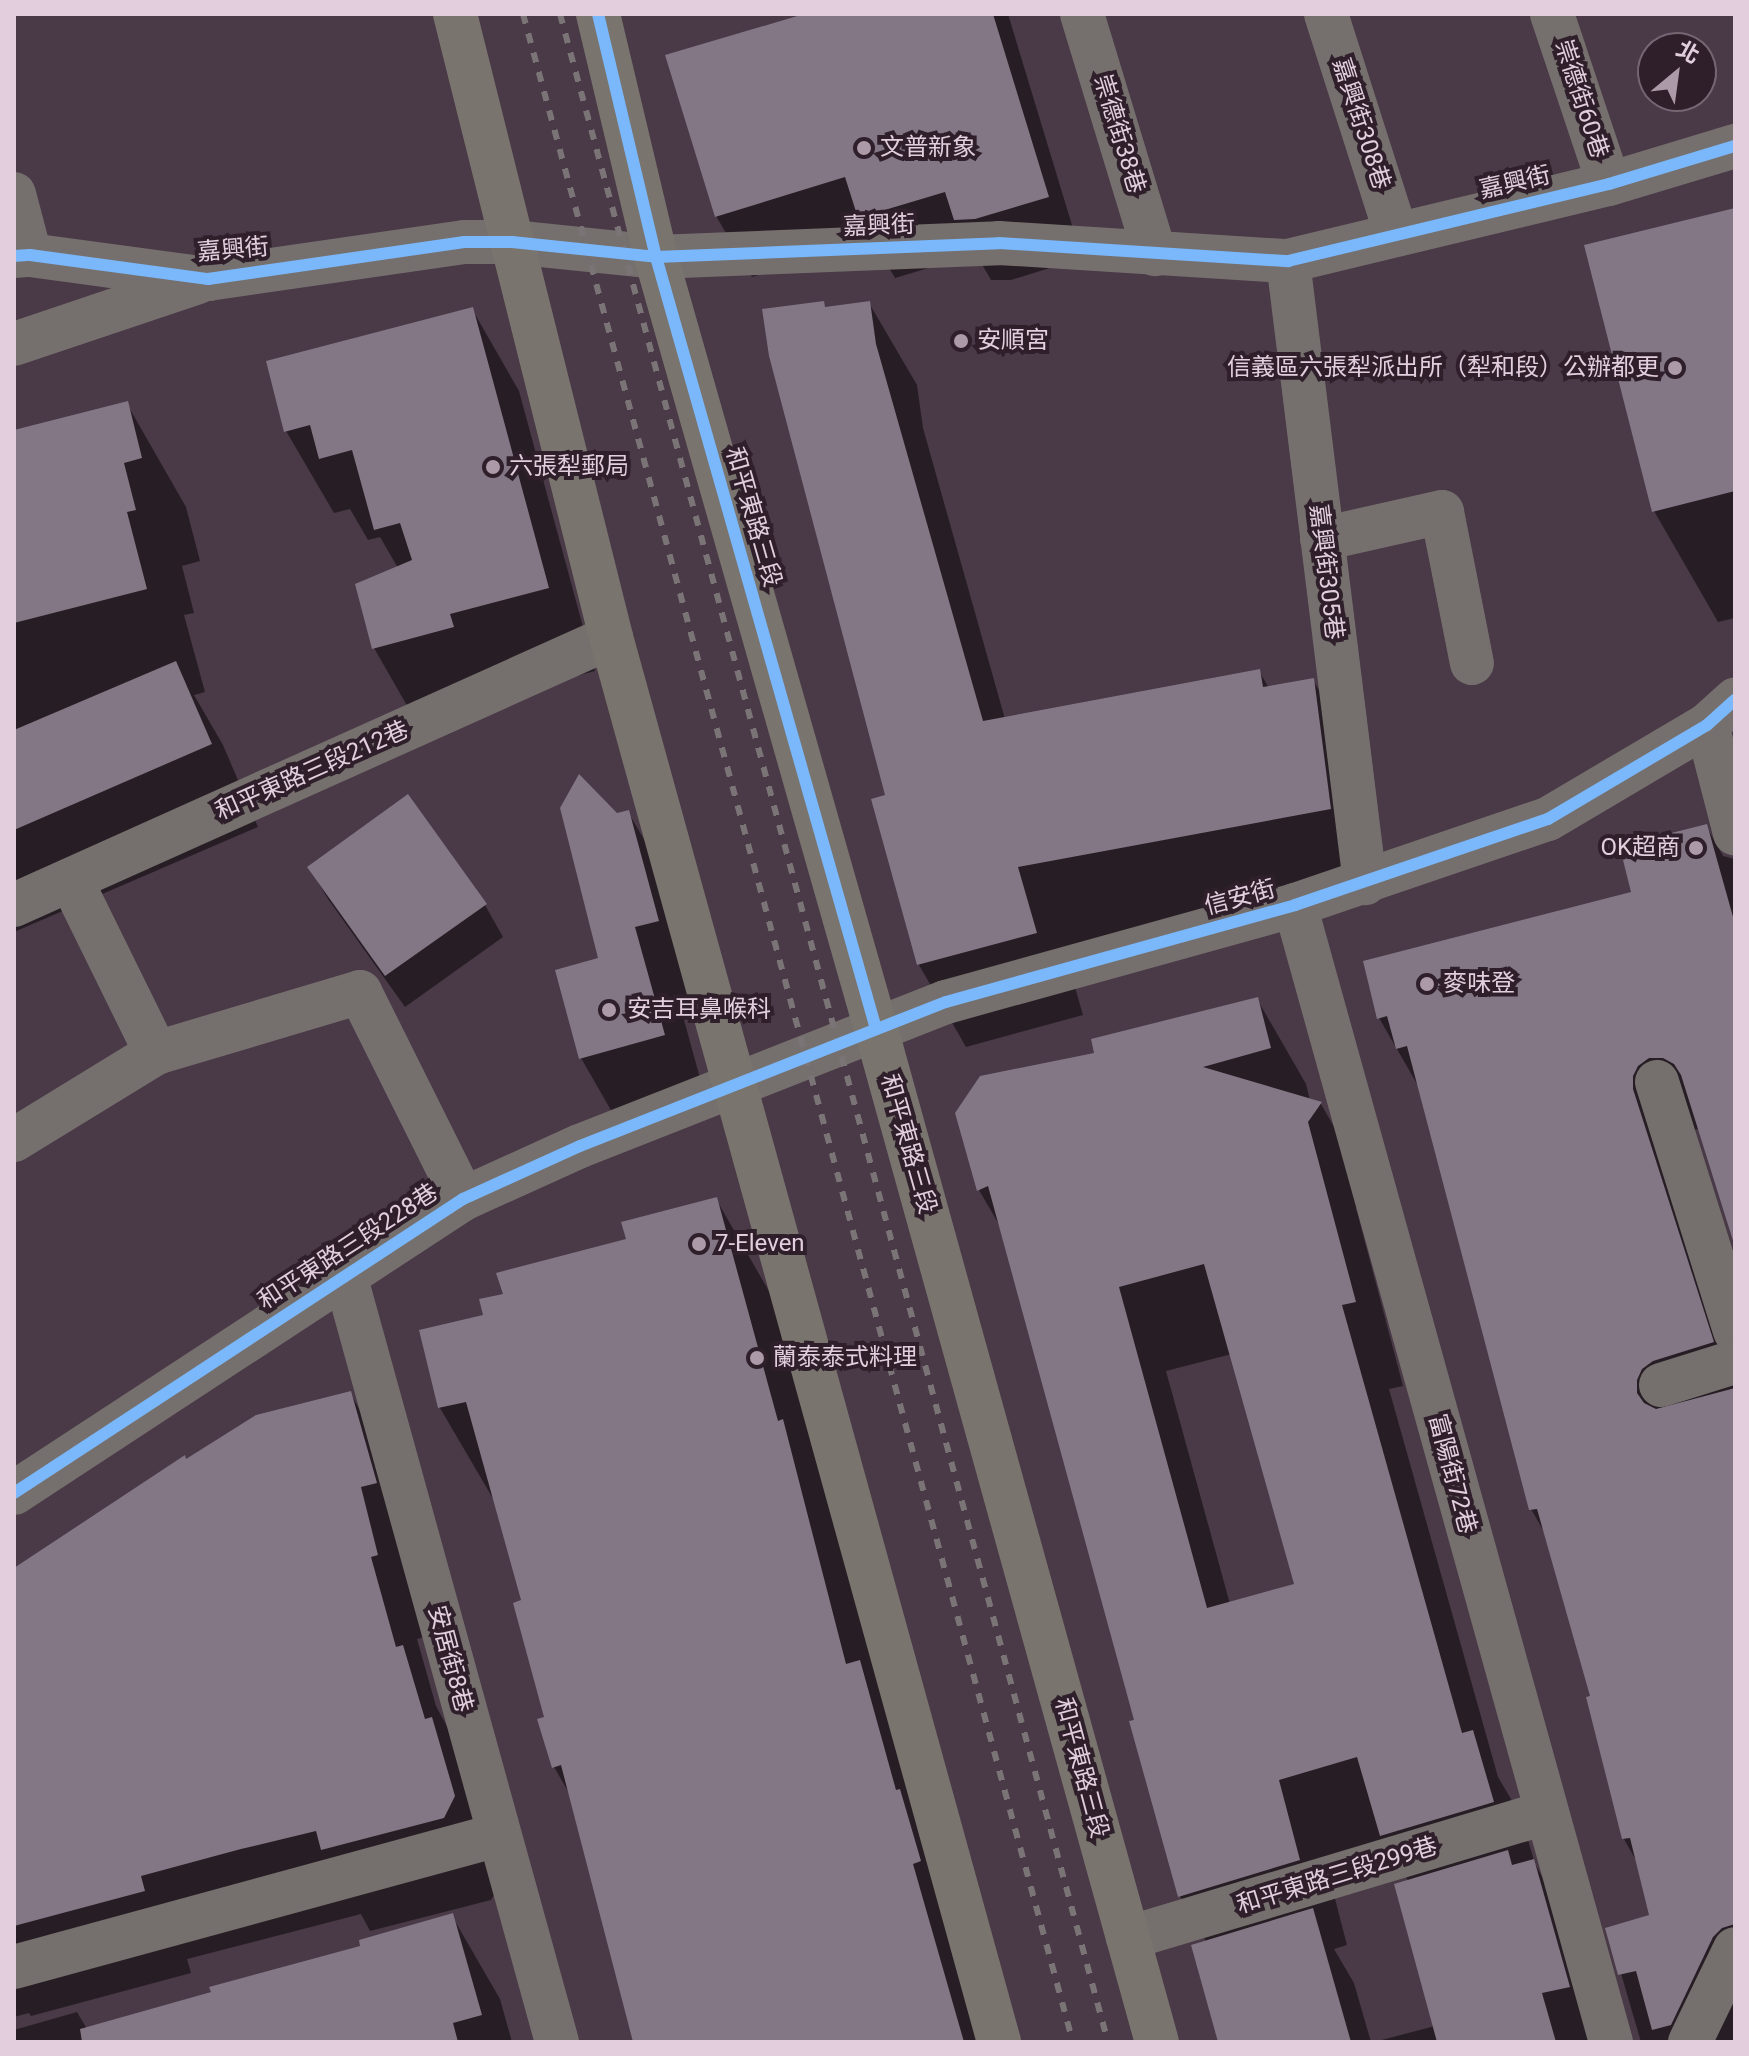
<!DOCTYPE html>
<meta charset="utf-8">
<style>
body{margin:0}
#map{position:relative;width:1749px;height:2056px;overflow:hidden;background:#4a3947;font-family:Roboto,"Noto Sans TC",sans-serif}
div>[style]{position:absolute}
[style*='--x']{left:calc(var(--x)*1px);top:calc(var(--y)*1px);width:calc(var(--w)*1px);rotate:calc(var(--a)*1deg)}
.shadow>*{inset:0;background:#0007}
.building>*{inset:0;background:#837785}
.minor>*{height:44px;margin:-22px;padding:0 22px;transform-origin:22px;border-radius:22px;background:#75706d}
.major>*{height:44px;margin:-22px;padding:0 22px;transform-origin:22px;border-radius:22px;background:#79746e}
.rail>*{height:6px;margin-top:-3px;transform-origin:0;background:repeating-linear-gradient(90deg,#7b7476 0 10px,transparent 0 20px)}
.cycleway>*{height:12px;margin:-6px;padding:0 6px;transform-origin:6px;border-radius:6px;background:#7ab7fb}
.dots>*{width:22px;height:22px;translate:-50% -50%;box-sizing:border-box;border:4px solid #2e1f2b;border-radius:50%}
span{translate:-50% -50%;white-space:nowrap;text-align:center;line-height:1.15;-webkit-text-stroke:8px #2e1f2b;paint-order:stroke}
.street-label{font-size:24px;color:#e2cedd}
.poi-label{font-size:24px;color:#e2cedd}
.left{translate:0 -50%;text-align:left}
.right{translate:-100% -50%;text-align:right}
.frame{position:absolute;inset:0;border:16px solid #e2cedd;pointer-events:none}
.north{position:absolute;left:1637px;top:32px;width:80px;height:80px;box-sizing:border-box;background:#2e1f2b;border:2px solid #766572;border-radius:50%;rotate:29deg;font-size:22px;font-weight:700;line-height:32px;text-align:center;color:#e2cedd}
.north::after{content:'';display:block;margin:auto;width:28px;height:36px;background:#ad9aa8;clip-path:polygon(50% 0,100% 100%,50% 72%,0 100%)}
</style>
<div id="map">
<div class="shadow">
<i style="clip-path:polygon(811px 14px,1008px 14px,1082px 258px,1011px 280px,991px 280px,976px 254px,895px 278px,873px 240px,752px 277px,716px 216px)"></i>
<i style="clip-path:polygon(1735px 210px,1735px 618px,1718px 622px,1654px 511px)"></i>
<i style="clip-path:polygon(869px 303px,917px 385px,923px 428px,1005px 719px,1259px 671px,1269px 688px,1313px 680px,1361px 762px,1377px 891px,1064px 949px,1083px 1015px,966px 1047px,919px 965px,873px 800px,887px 796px,826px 308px)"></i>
<i style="clip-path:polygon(472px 309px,519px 391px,595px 671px,496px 697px,421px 730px,374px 648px,398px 568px,380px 537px,368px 540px,350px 509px,334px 513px,286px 431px)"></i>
<i style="clip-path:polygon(127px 404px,186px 507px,200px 561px,182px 566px,194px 613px,184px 615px,205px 692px,194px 695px,223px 745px,258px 827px,14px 932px,14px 432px)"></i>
<i style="clip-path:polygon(628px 812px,676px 894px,705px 1003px,681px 1009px,711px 1118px,628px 1140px,581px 1058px,601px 960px,616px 815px)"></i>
<i style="clip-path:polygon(1706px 826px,1723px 856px,1735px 859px,1735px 1241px,1700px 1129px,1691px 1130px,1735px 1356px,1735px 2042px,1641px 2042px,1608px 1929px,1651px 1917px,1638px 1864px,1624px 1839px,1592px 1698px,1547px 1537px,1531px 1509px,1420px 1089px,1379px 1018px,1634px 894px)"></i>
<i style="clip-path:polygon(309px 867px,485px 905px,503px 937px,405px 1007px,328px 899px)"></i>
<i style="clip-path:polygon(evenodd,1257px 999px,1306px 1084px,1310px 1101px,1321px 1104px,1369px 1188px,1356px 1208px,1403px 1386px,1389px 1389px,1498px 1777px,1521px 1816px,1535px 1864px,1575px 1934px,1605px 2042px,1374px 2042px,1435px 2026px,1409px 1882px,1388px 1846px,1326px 1864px,1347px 1945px,1334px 1949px,1354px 1983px,1371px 2042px,1220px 2042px,1207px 1943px,1180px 1896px,1137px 1721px,1001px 1228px,979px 1190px,957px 1113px,1097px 1055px,1257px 999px,1232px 1354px,1297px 1586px,1230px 1604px,1166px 1371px,1232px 1354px)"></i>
<i style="clip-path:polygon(716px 1199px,770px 1293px,990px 2042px,635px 2042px,572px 1798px,554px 1767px,523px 1602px,495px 1502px,440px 1408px,421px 1331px,485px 1316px,505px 1295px)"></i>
<i style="clip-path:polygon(350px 1393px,398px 1475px,424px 1637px,417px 1639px,436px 1706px,449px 1730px,502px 1880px,491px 1900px,370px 1931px,361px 1914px,187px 1959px,191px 1973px,31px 2016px,29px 2013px,14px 2017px,14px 1603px,186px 1461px)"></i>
<i style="clip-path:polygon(452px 1916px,500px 1999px,512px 2042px,14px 2042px,14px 2030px,77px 2012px,87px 2029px,363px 1947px)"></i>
</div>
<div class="building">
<i style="clip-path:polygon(804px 14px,993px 14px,1049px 197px,975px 219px,954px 220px,945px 192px,858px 218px,845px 177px,715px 217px,665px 55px)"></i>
<i style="clip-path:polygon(1735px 208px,1735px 491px,1652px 512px,1584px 245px)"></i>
<i style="clip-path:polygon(824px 301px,825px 307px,870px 301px,876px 344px,983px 721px,1260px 669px,1263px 687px,1314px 678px,1331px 809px,1018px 867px,1037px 933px,917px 965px,871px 799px,885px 795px,769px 356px,762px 309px)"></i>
<i style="clip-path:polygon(473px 307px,549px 588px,450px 614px,454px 627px,372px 649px,355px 584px,412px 560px,400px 523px,374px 530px,352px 450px,319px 459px,310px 425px,284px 432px,266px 361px)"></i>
<i style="clip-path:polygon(128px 401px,142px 458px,124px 463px,136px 510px,127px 512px,147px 589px,14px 623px,14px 430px)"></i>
<i style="clip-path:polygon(176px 661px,212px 744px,14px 830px,14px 730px)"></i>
<i style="clip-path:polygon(579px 774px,617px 813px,629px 810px,659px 921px,635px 927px,665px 1035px,579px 1059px,555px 970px,598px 958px,560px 808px)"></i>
<i style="clip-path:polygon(408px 794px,487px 904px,385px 976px,307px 867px)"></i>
<i style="clip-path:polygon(1707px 824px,1735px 924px,1735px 1247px,1681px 1075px,1674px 1064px,1663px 1058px,1649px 1058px,1638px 1066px,1633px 1076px,1633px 1089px,1714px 1342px,1653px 1361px,1642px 1369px,1637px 1380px,1637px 1393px,1644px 1403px,1656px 1409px,1735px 1388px,1735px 1924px,1722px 1928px,1713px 1937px,1671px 2025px,1652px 2030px,1636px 1971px,1618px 1975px,1605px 1928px,1649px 1915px,1630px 1838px,1622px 1839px,1586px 1697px,1590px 1696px,1537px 1509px,1529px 1510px,1407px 1046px,1396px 1049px,1387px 1016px,1377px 1019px,1363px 961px,1631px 892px,1623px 860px,1628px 858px,1624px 845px)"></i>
<i style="clip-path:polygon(evenodd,1258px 997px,1271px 1048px,1203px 1067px,1322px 1102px,1308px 1122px,1356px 1302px,1342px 1305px,1462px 1733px,1473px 1730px,1494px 1802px,1380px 1836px,1357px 1757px,1279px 1780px,1300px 1860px,1178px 1897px,1129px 1721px,1134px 1720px,988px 1186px,977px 1191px,955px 1113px,980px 1076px,1094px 1053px,1091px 1039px,1258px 997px,1204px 1264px,1294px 1584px,1207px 1608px,1119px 1287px,1204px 1264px)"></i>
<i style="clip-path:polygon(717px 1197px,778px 1421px,783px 1419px,846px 1664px,860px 1660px,896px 1790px,900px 1789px,921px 1861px,913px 1864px,964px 2042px,633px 2042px,561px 1765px,552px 1768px,537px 1719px,544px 1717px,513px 1603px,521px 1600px,466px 1402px,438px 1408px,419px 1330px,483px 1315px,479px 1299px,503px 1294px,496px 1273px,626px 1239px,621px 1222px)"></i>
<i style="clip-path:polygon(351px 1391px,377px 1483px,361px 1487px,378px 1555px,371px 1557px,396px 1647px,403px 1645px,425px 1719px,432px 1717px,455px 1796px,444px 1818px,321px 1850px,316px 1831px,241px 1849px,141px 1876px,145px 1891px,14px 1926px,14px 1568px,185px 1455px,186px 1459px,256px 1415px)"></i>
<i style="clip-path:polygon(1508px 1850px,1512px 1865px,1534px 1859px,1570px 1987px,1542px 1993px,1556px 2042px,1437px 2042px,1394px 1884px)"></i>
<i style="clip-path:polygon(1313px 1908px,1351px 2042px,1218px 2042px,1191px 1945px)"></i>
<i style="clip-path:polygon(453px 1913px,482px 2015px,453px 2023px,458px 2042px,82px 2042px,80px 2029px,211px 1992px,209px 1987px,360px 1946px,359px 1940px)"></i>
</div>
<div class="minor">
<i style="--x:1082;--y:14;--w:251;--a:73.1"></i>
<i style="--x:1326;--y:14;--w:231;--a:72.3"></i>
<i style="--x:1552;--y:14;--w:179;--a:71.5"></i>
<i style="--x:14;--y:194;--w:63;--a:75.3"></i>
<i style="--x:14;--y:256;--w:16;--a:-4"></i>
<i style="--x:30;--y:255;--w:180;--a:7.7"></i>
<i style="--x:208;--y:279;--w:259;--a:-8.2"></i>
<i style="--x:464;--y:242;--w:48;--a:0"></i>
<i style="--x:512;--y:242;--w:145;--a:5.9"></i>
<i style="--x:656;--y:257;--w:343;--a:-2.3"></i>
<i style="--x:999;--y:243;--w:290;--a:3.6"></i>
<i style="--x:1288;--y:261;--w:330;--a:-13.5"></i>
<i style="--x:1609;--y:184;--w:132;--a:-16.8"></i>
<i style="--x:1288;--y:261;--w:627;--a:82.94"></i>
<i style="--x:14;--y:344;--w:194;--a:-18.6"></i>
<i style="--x:1322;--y:539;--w:123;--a:-12.7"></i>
<i style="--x:1442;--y:512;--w:154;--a:78.8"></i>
<i style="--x:1707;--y:725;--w:112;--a:75.5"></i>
<i style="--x:71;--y:880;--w:193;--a:63.8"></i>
<i style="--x:14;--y:905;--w:654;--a:-24.18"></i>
<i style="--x:1295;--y:905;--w:1180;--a:74.47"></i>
<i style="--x:1657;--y:1082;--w:261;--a:72.6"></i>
<i style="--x:14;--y:1140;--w:167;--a:-31.5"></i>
<i style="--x:156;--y:1053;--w:213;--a:-16.6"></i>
<i style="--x:360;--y:992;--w:231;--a:63.5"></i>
<i style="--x:345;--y:1275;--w:796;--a:74.55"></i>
<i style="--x:1661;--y:1385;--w:77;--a:-17.3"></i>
<i style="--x:14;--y:1493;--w:537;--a:-33.22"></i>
<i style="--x:463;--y:1199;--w:128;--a:-24.4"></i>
<i style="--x:580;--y:1146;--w:393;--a:-21.5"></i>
<i style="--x:946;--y:1002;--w:362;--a:-15.5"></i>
<i style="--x:1295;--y:905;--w:267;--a:-18.8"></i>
<i style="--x:1548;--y:819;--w:185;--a:-30.6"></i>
<i style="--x:1707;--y:725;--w:38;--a:-42"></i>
<i style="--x:1128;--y:1938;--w:435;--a:-16.7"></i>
<i style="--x:14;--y:1967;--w:502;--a:-15.26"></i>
<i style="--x:1690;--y:2042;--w:103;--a:-64.2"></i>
</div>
<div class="major">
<i style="--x:455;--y:14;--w:642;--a:75.94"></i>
<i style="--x:611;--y:637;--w:1458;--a:74.56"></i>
<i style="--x:598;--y:14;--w:250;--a:76.6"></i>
<i style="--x:656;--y:257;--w:803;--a:74.09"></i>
<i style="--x:876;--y:1029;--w:1051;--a:74.5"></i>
</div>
<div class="rail">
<i style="--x:523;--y:14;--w:2101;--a:74.83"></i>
<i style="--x:560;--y:14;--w:2101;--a:74.88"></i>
</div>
<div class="cycleway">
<i style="--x:598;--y:14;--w:250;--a:76.6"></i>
<i style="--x:656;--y:257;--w:803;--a:74.09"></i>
<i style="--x:14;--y:256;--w:16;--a:-4"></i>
<i style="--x:30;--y:255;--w:180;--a:7.7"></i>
<i style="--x:208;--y:279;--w:259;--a:-8.2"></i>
<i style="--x:464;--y:242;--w:48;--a:0"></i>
<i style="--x:512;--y:242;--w:145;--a:5.9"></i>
<i style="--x:656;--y:257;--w:343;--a:-2.3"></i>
<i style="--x:999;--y:243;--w:290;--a:3.6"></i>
<i style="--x:1288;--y:261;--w:330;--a:-13.5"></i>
<i style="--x:1609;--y:184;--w:132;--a:-16.8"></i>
<i style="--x:14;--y:1493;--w:537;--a:-33.22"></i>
<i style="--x:463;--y:1199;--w:128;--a:-24.4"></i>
<i style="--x:580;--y:1146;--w:393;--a:-21.5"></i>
<i style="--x:946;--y:1002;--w:362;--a:-15.5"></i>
<i style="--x:1295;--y:905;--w:267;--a:-18.8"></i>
<i style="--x:1548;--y:819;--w:185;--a:-30.6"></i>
<i style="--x:1707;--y:725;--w:38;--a:-42"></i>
</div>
<div class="dots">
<i style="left:864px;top:148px;background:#ad9aa8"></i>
<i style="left:961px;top:341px;background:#ad9aa8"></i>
<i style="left:1675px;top:368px;background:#ad9aa8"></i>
<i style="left:493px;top:467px;background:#ad9aa8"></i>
<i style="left:1696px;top:848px;background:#ad9aa8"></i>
<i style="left:1427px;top:984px;background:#ad9aa8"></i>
<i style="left:609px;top:1010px;background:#ad9aa8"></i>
<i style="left:699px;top:1244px;background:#ad9aa8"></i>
<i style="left:757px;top:1358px;background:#ad9aa8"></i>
</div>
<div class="street-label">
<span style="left:1581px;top:99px;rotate:72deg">崇德街60巷</span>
<span style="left:1361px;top:124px;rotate:72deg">嘉興街308巷</span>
<span style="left:1119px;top:134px;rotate:73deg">崇德街38巷</span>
<span style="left:1515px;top:183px;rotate:-13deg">嘉興街</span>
<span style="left:879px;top:226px;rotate:-2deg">嘉興街</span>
<span style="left:233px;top:250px;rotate:-5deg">嘉興街</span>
<span style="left:753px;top:517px;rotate:74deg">和平東路三段</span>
<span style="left:1326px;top:572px;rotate:83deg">嘉興街305巷</span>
<span style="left:312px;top:771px;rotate:-24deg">和平東路三段212巷</span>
<span style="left:1240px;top:898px;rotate:-15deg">信安街</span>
<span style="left:908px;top:1144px;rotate:74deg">和平東路三段</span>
<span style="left:348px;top:1247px;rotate:-33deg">和平東路三段228巷</span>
<span style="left:1452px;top:1474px;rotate:75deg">富陽街72巷</span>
<span style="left:450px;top:1659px;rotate:75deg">安居街8巷</span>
<span style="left:1081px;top:1768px;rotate:75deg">和平東路三段</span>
<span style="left:1337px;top:1876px;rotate:-17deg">和平東路三段299巷</span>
</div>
<div class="poi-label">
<span class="left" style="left:880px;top:148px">文普新象</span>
<span class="left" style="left:977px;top:341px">安順宮</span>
<span class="right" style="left:1659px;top:368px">信義區六張犁派出所（犁和段）公辦都更</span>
<span class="left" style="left:509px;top:467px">六張犁郵局</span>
<span class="right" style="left:1680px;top:848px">OK超商</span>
<span class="left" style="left:1443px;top:984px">麥味登</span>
<span class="left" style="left:627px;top:1010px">安吉耳鼻喉科</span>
<span class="left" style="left:715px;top:1244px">7-Eleven</span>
<span class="left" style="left:773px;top:1358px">蘭泰泰式料理</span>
</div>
<div class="frame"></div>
<div class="north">北</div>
</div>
